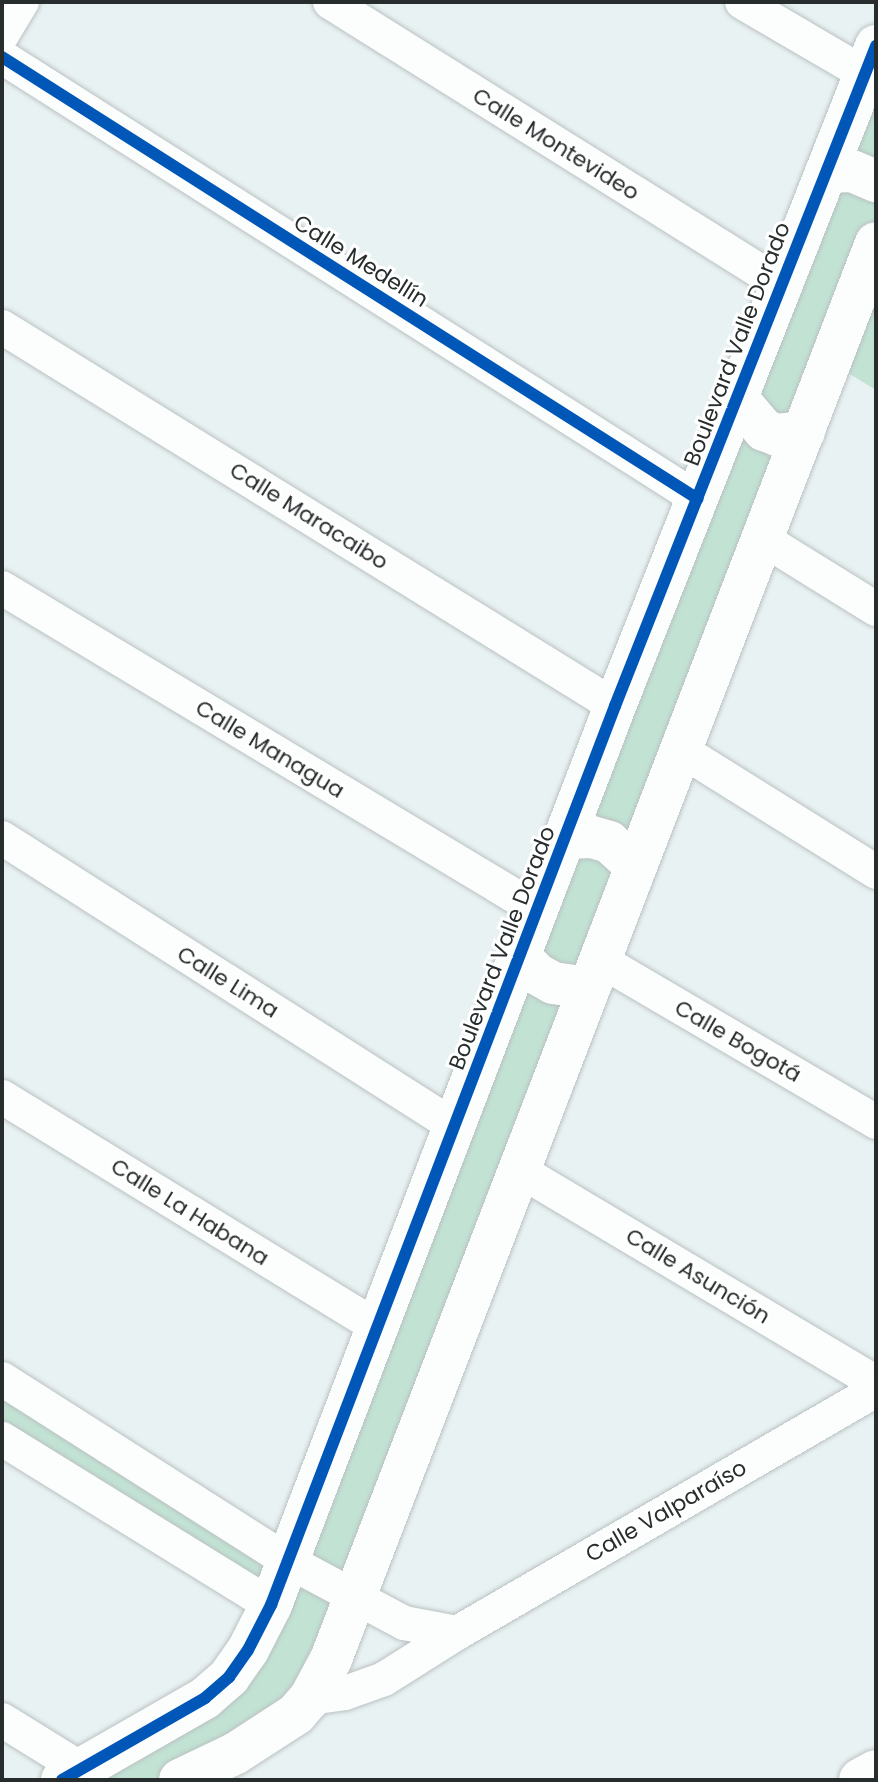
<!DOCTYPE html>
<meta charset="utf-8">
<style>
body{margin:0}
#map{position:relative;width:878px;height:1782px;overflow:hidden;background:#e9f2f3;font-family:Poppins,sans-serif}
div>[style]{position:absolute}
[style*='--x']{left:calc(var(--x)*1px);top:calc(var(--y)*1px);width:calc(var(--w)*1px);rotate:calc(var(--a)*1deg)}
.green>*{inset:0;background:#c2e3d4}
.roads{filter:drop-shadow(0 0 2px #bac1c2) drop-shadow(0 0 2px #bac1c2)}
.minor>*{height:34px;margin:-17px;padding:0 17px;transform-origin:17px;border-radius:17px;background:#fcfdfd}
.tertiary>*{height:42px;margin:-21px;padding:0 21px;transform-origin:21px;border-radius:21px;background:#fcfdfd}
.secondary>*{height:44px;margin:-22px;padding:0 22px;transform-origin:22px;border-radius:22px;background:#fcfdfd}
.cycleway>*{height:12px;margin:-6px;padding:0 6px;transform-origin:6px;border-radius:6px;background:#0057b8}
span{translate:-50% -50%;white-space:nowrap;text-align:center;line-height:1.15;-webkit-text-stroke:6px #fff;paint-order:stroke}
.street-label{font-size:22px;color:#272d2d}
.frame{position:absolute;inset:0;border:4px solid #272d2d;pointer-events:none}
</style>
<div id="map">
<div class="green">
<i style="clip-path:polygon(876px 41px,876px 243px,307px 1698px,175px 1780px,68px 1780px,236px 1674px)"></i>
<i style="clip-path:polygon(876px 296px,876px 390px,848px 373px)"></i>
<i style="clip-path:polygon(2px 1380px,278px 1555px,262px 1599px,2px 1439px)"></i>
</div>
<div class="roads">
<div class="minor">
<i style="--x:330;--y:2;--w:533;--a:32.05"></i>
<i style="--x:742;--y:2;--w:143;--a:30.3"></i>
<i style="--x:2;--y:35;--w:39;--a:-59"></i>
<i style="--x:2;--y:57;--w:824;--a:32.42"></i>
<i style="--x:2;--y:327;--w:721;--a:31.73"></i>
<i style="--x:763;--y:539;--w:133;--a:31.8"></i>
<i style="--x:2;--y:588;--w:625;--a:31"></i>
<i style="--x:681;--y:750;--w:230;--a:32"></i>
<i style="--x:2;--y:838;--w:536;--a:32.5"></i>
<i style="--x:600;--y:960;--w:320;--a:30.4"></i>
<i style="--x:2;--y:1097;--w:440;--a:31.5"></i>
<i style="--x:519;--y:1170;--w:416;--a:30.8"></i>
<i style="--x:2;--y:1379;--w:339;--a:32.5"></i>
<i style="--x:288;--y:1561;--w:132;--a:28.1"></i>
<i style="--x:404;--y:1623;--w:54;--a:10.7"></i>
<i style="--x:2;--y:1439;--w:316;--a:31.7"></i>
<i style="--x:310;--y:1698;--w:35;--a:-8"></i>
<i style="--x:345;--y:1693;--w:41;--a:-19.7"></i>
<i style="--x:384;--y:1679;--w:86;--a:-32.2"></i>
<i style="--x:457;--y:1633;--w:484;--a:-30.1"></i>
<i style="--x:2;--y:1720;--w:93;--a:31.8"></i>
</div>
<div class="tertiary">
<i style="--x:826;--y:172;--w:26;--a:-2"></i>
<i style="--x:852;--y:171;--w:26;--a:23"></i>
<i style="--x:737;--y:398;--w:42;--a:49.8"></i>
<i style="--x:764;--y:430;--w:14;--a:21"></i>
<i style="--x:777;--y:435;--w:27;--a:-6"></i>
<i style="--x:566;--y:838;--w:26;--a:-2"></i>
<i style="--x:592;--y:837;--w:18;--a:16"></i>
<i style="--x:609;--y:842;--w:36;--a:42"></i>
<i style="--x:520;--y:957;--w:24;--a:45"></i>
<i style="--x:537;--y:974;--w:18;--a:29"></i>
<i style="--x:553;--y:983;--w:36;--a:8"></i>
<i style="--x:62;--y:1780;--w:165;--a:-29.8"></i>
<i style="--x:205;--y:1698;--w:32;--a:-41"></i>
<i style="--x:229;--y:1677;--w:33;--a:-55"></i>
<i style="--x:248;--y:1650;--w:51;--a:-62.9"></i>
<i style="--x:271;--y:1605;--w:963;--a:-69.06"></i>
<i style="--x:615;--y:706;--w:710;--a:-68.42"></i>
<i style="--x:180;--y:1780;--w:62;--a:-25.7"></i>
<i style="--x:236;--y:1753;--w:72;--a:-33"></i>
<i style="--x:296;--y:1714;--w:21;--a:-49"></i>
<i style="--x:310;--y:1698;--w:44;--a:-61.7"></i>
<i style="--x:331;--y:1659;--w:1517;--a:-68.95"></i>
</div>
<div class="secondary">
<i style="--x:861;--y:1780;--w:17;--a:-28"></i>
</div>
</div>
<div class="cycleway">
<i style="--x:2;--y:57;--w:824;--a:32.42"></i>
<i style="--x:62;--y:1780;--w:165;--a:-29.8"></i>
<i style="--x:205;--y:1698;--w:32;--a:-41"></i>
<i style="--x:229;--y:1677;--w:33;--a:-55"></i>
<i style="--x:248;--y:1650;--w:51;--a:-62.9"></i>
<i style="--x:271;--y:1605;--w:963;--a:-69.06"></i>
<i style="--x:615;--y:706;--w:710;--a:-68.42"></i>
</div>
<div class="street-label">
<span style="left:556px;top:144px;rotate:32deg">Calle Montevideo</span>
<span style="left:361px;top:261px;rotate:32deg">Calle Medellín</span>
<span style="left:737px;top:344px;rotate:-69deg">Boulevard Valle Dorado</span>
<span style="left:309px;top:516px;rotate:32deg">Calle Maracaibo</span>
<span style="left:270px;top:749px;rotate:31deg">Calle Managua</span>
<span style="left:502px;top:948px;rotate:-69deg">Boulevard Valle Dorado</span>
<span style="left:228px;top:982px;rotate:32deg">Calle Lima</span>
<span style="left:738px;top:1041px;rotate:30deg">Calle Bogotá</span>
<span style="left:190px;top:1212px;rotate:32deg">Calle La Habana</span>
<span style="left:698px;top:1276px;rotate:31deg">Calle Asunción</span>
<span style="left:666px;top:1511px;rotate:-30deg">Calle Valparaíso</span>
</div>
<div class="frame"></div>
</div>
